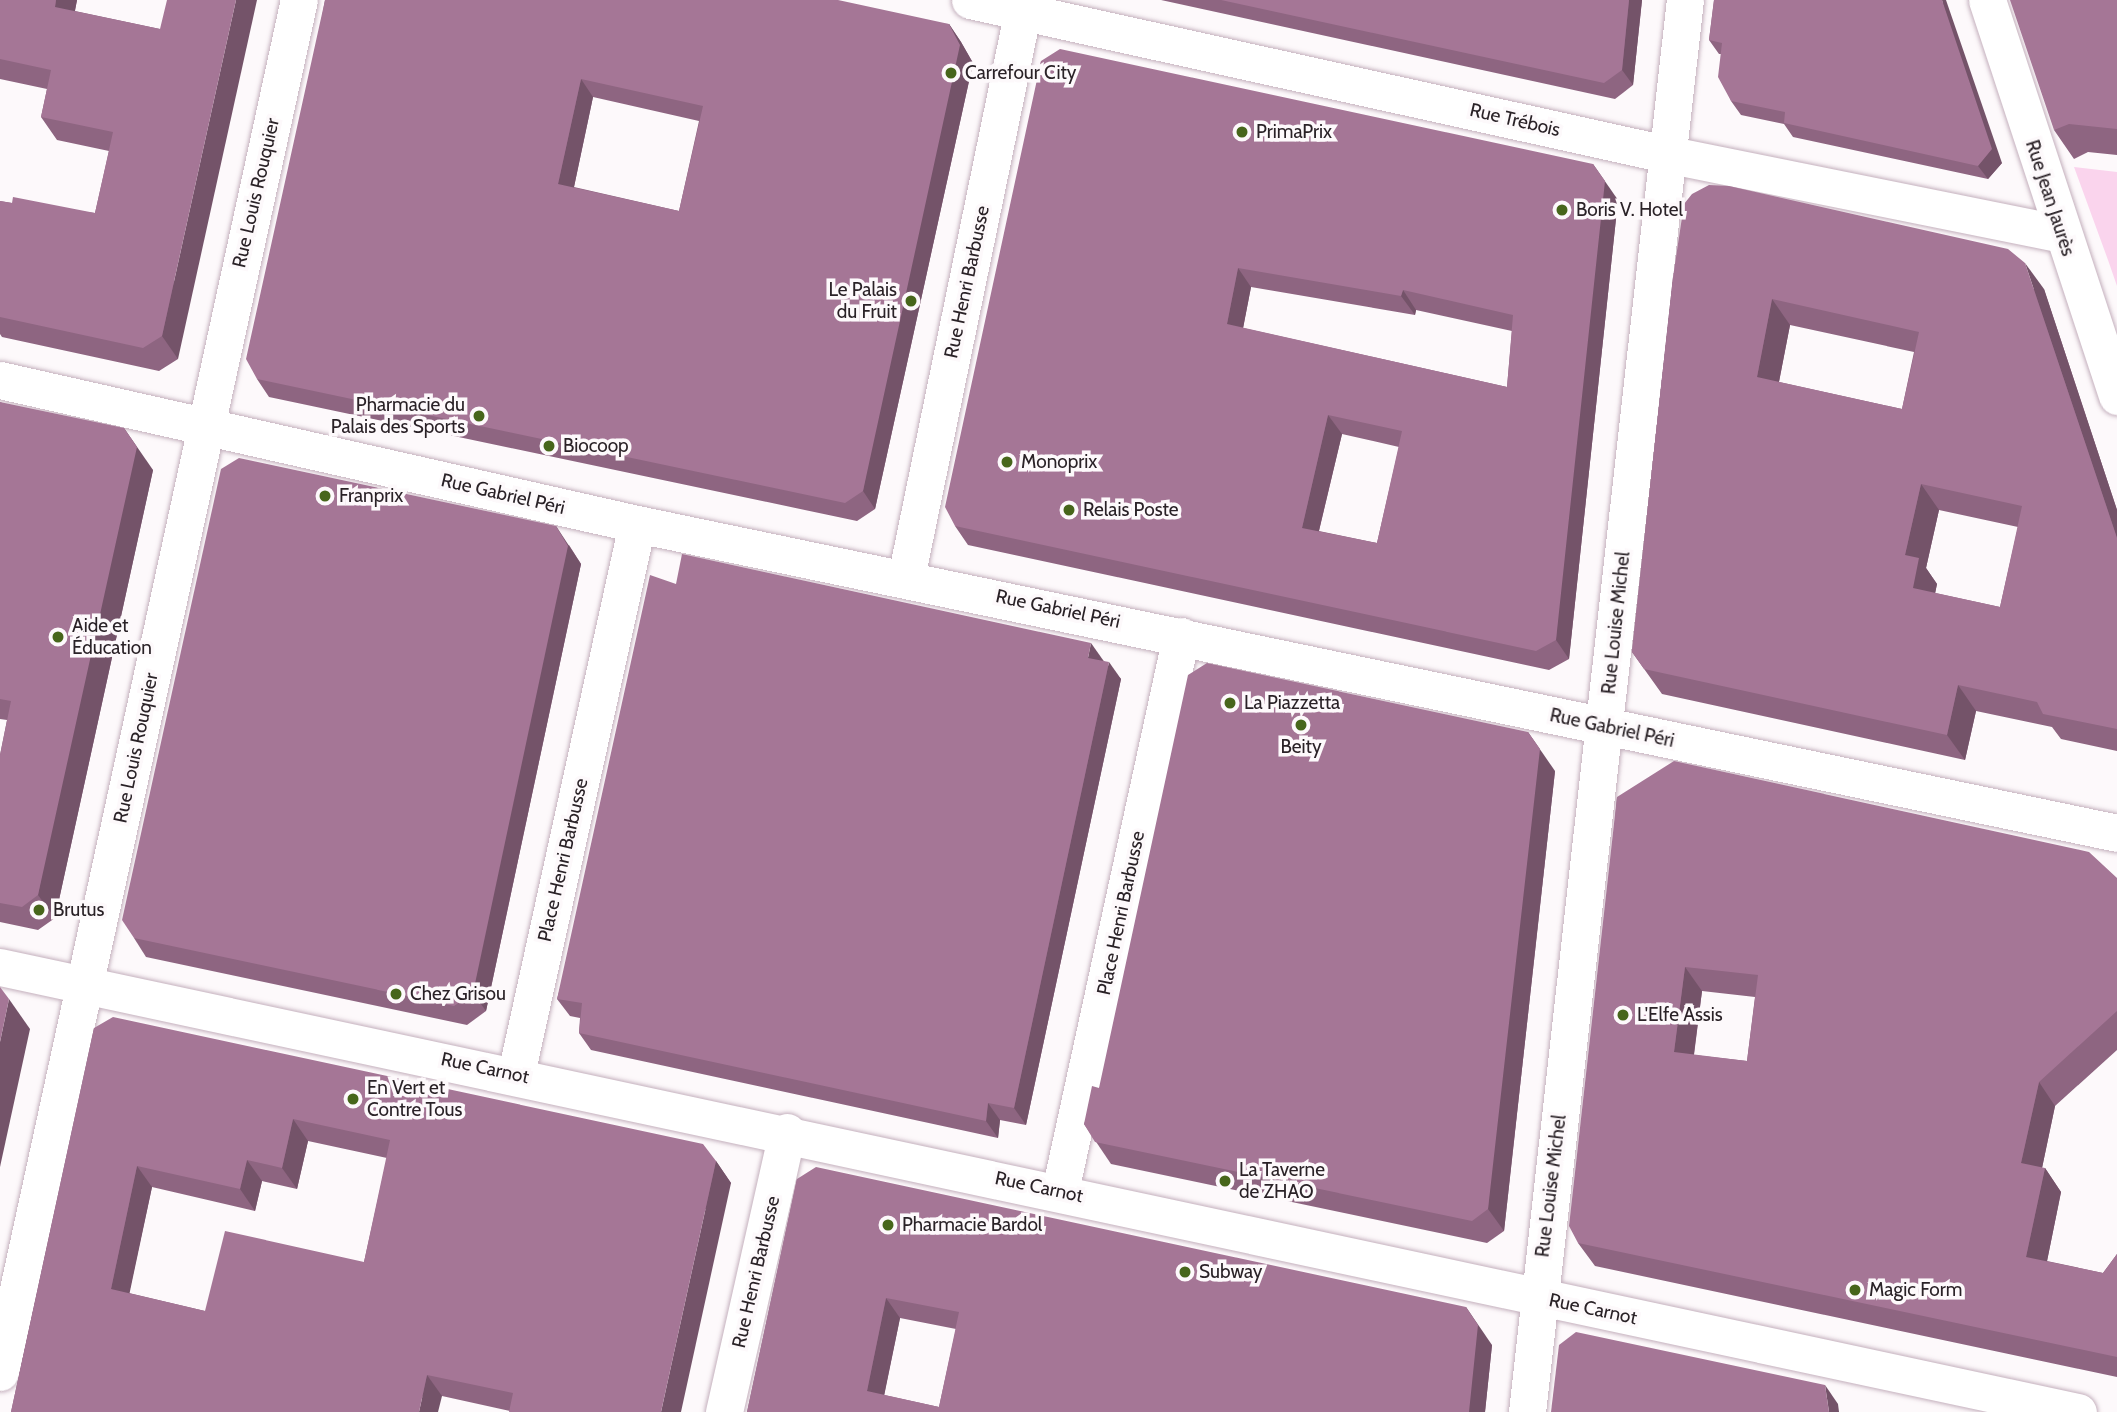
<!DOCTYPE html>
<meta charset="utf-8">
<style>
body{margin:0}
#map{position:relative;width:2117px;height:1412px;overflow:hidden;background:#fdf9fb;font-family:Cabin,sans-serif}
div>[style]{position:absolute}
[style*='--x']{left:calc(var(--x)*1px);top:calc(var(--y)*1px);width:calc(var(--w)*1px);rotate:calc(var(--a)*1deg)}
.green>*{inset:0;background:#fad4ed}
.roads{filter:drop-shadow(0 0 2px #c4b0bd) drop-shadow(0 0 2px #c4b0bd)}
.street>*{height:37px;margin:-18.5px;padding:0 18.5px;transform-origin:18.5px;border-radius:18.5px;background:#fff}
.wall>*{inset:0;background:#8e6581}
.shaded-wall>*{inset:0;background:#745369}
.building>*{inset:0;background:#a57696}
.dots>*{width:19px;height:19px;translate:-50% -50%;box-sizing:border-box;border:4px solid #fdf9fb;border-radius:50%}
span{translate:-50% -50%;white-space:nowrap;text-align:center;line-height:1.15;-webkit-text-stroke:7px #fdf9fb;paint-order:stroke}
.poi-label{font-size:19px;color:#2a2227}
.left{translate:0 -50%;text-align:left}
.right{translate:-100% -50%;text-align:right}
.street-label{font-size:19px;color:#2a2227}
</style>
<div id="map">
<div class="green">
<i style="clip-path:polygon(2074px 167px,2117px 172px,2117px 286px,2108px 260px)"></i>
</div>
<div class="roads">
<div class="street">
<i style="--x:970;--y:0;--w:713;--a:12.48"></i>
<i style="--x:1666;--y:154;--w:403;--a:11.4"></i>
<i style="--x:1987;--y:0;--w:417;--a:71.8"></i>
<i style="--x:0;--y:380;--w:653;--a:12.74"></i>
<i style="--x:637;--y:524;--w:1512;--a:11.79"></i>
<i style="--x:909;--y:563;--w:575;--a:-78.36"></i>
<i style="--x:0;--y:967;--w:2125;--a:12.09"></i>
<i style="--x:516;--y:1074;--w:563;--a:-77.59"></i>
<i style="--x:1060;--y:1191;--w:568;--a:-77.7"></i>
<i style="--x:0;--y:1372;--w:1404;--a:-77.71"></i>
<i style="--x:724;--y:1412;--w:287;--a:-77.3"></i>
<i style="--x:1527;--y:1412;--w:1421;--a:-83.62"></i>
</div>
</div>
<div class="wall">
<i style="clip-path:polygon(0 0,77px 0,75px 11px,160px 29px,178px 359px,159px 371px,2px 337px,0 334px,0 201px,12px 203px,95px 213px,109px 151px,57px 140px,41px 117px,47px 89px,0 79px)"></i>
<i style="clip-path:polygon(evenodd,325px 0,949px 24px,961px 42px,973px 63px,875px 509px,857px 521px,269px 397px,257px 379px,325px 0,593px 97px,699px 121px,679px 211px,574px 187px,593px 97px)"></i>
<i style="clip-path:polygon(1161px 0,1642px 0,1633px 85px,1615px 99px)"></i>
<i style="clip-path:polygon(1714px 0,2002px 163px,1988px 179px,1793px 137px,1784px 124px,1741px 115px,1731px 101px,1721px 54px,1719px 54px,1709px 40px)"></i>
<i style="clip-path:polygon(2117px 0,2117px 155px,2088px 152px,2074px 159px,2054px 130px)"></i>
<i style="clip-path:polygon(evenodd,1041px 61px,1618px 200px,1569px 659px,1549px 670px,968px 545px,955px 526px,1041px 61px,1251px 287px,1415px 315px,1416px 310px,1512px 331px,1507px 387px,1243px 328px,1251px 287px,1041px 61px,1342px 434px,1399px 447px,1377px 543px,1319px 531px,1342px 434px)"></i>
<i style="clip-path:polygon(evenodd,1673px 277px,2044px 289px,2117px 510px,2117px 751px,2061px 739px,2052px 727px,1976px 711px,1965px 760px,1662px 694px,1632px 652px,1673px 277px,1790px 325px,1914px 352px,1902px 409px,1779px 382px,1790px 325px,1673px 277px,1939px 510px,2018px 527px,2000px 607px,1935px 593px,1937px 584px,1926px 568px,1939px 510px)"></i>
<i style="clip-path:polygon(0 402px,153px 470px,55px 918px,38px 930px,0 922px,0 755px,7px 720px,0 719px)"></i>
<i style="clip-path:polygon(569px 545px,581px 564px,486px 1011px,467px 1025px,146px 957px,134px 938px)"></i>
<i style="clip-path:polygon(676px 584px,1103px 660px,1121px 679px,1026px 1125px,1000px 1120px,998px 1138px,591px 1050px,579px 1033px,580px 1018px,570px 1016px,557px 999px)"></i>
<i style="clip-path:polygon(1555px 771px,1504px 1231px,1487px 1243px,1111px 1164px,1084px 1124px,1099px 1088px)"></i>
<i style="clip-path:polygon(evenodd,1617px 797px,2117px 878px,2117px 1050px,2055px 1106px,2042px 1168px,2045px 1168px,2061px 1192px,2047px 1261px,2103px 1273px,2117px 1254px,2117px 1377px,1595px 1266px,1578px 1243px,1617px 797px,1702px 991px,1755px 997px,1747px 1061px,1694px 1055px,1702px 991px)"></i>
<i style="clip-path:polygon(evenodd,94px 1028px,716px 1161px,731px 1183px,510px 1411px,442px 1396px,11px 1412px,94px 1028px,308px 1141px,387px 1158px,364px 1262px,205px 1311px,129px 1293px,152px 1187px,255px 1211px,262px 1181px,297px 1189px,308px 1141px)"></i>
<i style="clip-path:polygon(evenodd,797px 1179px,1492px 1345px,1485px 1412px,747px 1412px,797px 1179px,900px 1318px,956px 1329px,939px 1407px,884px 1395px,900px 1318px)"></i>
</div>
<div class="shaded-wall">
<i style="clip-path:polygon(56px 0,77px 0,71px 30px,55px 7px)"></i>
<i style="clip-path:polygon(236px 0,257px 0,178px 359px,162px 336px)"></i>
<i style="clip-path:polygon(1629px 0,1642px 0,1633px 85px,1622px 70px)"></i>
<i style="clip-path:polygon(1942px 0,1946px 0,2002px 163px,1988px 179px,1978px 166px)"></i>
<i style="clip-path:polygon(949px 24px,961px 42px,973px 63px,875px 509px,863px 491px)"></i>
<i style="clip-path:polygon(581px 79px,593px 97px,571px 201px,558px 184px)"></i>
<i style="clip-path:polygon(1593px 164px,1618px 200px,1569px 659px,1556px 640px)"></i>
<i style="clip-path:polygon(2025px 263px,2044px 289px,2117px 510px,2117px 538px)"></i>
<i style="clip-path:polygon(1238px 268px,1251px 287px,1240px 344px,1227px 324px)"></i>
<i style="clip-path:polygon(1403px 290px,1416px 310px,1415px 315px,1401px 296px)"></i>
<i style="clip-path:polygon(1772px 299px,1790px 325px,1775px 402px,1757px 377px)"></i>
<i style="clip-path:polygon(1328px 415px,1342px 434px,1315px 547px,1302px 528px)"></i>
<i style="clip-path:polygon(124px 428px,153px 470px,55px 918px,38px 895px)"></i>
<i style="clip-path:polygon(1921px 484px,1939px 510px,1926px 568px,1937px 584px,1931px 614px,1913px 588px,1905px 555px)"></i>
<i style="clip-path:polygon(556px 526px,581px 564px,486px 1011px,473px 993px)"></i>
<i style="clip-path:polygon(1091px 643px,1103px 660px,1100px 675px,1088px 658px)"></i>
<i style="clip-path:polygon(1109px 662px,1121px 679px,1026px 1125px,1014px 1108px)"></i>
<i style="clip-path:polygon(1958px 685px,1976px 711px,1965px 760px,1947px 735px)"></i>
<i style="clip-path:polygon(1528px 732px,1555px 771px,1504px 1231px,1488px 1209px)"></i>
<i style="clip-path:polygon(1685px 967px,1702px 991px,1691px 1076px,1674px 1052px)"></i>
<i style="clip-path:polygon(9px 999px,30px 1029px,0 1167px,0 1042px)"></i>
<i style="clip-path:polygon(2039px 1082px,2055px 1106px,2038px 1187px,2021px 1163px)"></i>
<i style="clip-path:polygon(988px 1103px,1000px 1120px,998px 1138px,986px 1121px)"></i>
<i style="clip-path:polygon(293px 1119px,308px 1141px,297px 1189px,282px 1168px)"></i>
<i style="clip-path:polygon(247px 1160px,262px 1181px,255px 1211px,240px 1189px)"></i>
<i style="clip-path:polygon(716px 1161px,731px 1183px,681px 1412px,661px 1412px)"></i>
<i style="clip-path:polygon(137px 1166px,152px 1187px,126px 1310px,111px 1289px)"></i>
<i style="clip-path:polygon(2045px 1168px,2061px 1192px,2043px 1281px,2026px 1257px)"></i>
<i style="clip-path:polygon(886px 1298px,900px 1318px,881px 1411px,867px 1391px)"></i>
<i style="clip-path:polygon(1466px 1307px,1492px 1345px,1485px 1412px,1469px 1412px)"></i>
<i style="clip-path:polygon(427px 1375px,442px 1396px,438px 1412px,419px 1412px)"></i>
<i style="clip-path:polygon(1825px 1385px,1838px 1404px,1839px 1412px,1829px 1412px)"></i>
</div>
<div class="building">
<i style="clip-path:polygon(0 0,56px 0,55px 7px,160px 29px,167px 0,236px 0,162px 336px,143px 348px,0 317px,0 201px,12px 203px,13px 197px,95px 213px,113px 132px,41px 117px,51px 70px,0 59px)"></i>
<i style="clip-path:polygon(evenodd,325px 0,838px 0,949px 24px,960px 45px,863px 491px,845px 503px,257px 379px,246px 359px,325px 0,581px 79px,703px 106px,679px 211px,558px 184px,581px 79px)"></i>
<i style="clip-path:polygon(1221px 0,1629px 0,1622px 70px,1604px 83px)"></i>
<i style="clip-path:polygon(1714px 0,1942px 0,1992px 149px,1978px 166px,1784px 123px,1785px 112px,1731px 101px,1718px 77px,1722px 43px,1709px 40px)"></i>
<i style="clip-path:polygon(2010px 0,2117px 0,2117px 129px,2069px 124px,2054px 130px)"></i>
<i style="clip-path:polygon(evenodd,1060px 49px,1593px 164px,1605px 181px,1556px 640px,1536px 651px,955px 526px,945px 507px,1041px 61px,1060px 49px,1238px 268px,1401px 296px,1403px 290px,1513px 315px,1507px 387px,1227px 324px,1238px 268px,1060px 49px,1328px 415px,1402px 431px,1377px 543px,1302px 528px,1328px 415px)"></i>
<i style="clip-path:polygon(evenodd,1709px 185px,1729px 186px,2008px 249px,2025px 263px,2117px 538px,2117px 729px,2043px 714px,2037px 702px,1958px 685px,1947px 735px,1644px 669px,1632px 652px,1673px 277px,1684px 204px,1692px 194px,1709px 185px,1772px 299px,1919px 332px,1902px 409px,1757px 377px,1772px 299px,1709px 185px,1921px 484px,2022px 506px,2000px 607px,1913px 588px,1919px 558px,1905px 555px,1921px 484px)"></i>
<i style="clip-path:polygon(0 402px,124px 428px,137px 447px,38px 895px,22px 907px,0 903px,0 755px,11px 701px,0 699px)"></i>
<i style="clip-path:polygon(239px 458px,556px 526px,568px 546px,473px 993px,454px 1006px,134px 938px,122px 920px,221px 469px)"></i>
<i style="clip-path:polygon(682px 554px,1091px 643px,1088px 658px,1109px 662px,1014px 1108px,988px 1103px,986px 1121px,579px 1033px,582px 1003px,557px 999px,650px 575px,676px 584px)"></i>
<i style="clip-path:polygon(1207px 663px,1528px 732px,1540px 749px,1488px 1209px,1472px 1221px,1095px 1142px,1084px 1124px,1092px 1086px,1099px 1088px,1188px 675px)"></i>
<i style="clip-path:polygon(evenodd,1674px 761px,2089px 852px,2117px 878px,2117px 1011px,2039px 1082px,2021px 1163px,2045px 1168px,2026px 1257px,2103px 1273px,2117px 1254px,2117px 1357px,1578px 1243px,1569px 1226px,1617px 797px,1674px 761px,1685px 967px,1758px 975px,1747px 1061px,1674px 1052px,1685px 967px)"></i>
<i style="clip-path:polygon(0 987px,9px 999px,0 1042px)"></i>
<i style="clip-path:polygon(evenodd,113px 1017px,703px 1144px,716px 1161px,661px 1412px,509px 1412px,513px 1393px,427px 1375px,419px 1412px,11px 1412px,94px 1028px,113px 1017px,293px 1119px,390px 1140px,364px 1262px,225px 1231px,205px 1311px,111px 1289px,137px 1166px,240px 1189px,247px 1160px,282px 1168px,293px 1119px)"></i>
<i style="clip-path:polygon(evenodd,816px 1167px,1466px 1307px,1478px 1325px,1469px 1412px,747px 1412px,797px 1179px,816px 1167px,886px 1298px,959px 1312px,939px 1407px,867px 1391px,886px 1298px)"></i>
<i style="clip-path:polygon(1576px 1332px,1825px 1385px,1829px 1412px,1551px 1412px,1559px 1345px)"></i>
</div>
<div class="dots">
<i style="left:951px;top:73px;background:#47661b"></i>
<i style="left:1242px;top:132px;background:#47661b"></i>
<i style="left:1562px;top:210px;background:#47661b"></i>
<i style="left:911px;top:301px;background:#47661b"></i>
<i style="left:479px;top:416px;background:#47661b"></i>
<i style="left:549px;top:446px;background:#47661b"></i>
<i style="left:1007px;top:462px;background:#47661b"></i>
<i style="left:325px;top:496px;background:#47661b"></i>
<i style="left:1069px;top:510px;background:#47661b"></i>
<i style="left:58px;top:637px;background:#47661b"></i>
<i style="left:1230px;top:703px;background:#47661b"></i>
<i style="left:1301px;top:725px;background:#47661b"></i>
<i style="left:39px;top:910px;background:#47661b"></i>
<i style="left:396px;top:994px;background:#47661b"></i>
<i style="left:1623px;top:1015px;background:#47661b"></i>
<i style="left:353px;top:1099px;background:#47661b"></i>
<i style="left:1225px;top:1181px;background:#47661b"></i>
<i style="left:888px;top:1225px;background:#47661b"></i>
<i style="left:1185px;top:1272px;background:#47661b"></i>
<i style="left:1855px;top:1290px;background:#47661b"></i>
</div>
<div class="poi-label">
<span class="left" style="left:965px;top:73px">Carrefour City</span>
<span class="left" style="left:1256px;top:132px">PrimaPrix</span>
<span class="left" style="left:1576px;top:210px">Boris V. Hotel</span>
<span class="right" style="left:897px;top:301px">Le Palais<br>du Fruit</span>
<span class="right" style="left:465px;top:416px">Pharmacie du<br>Palais des Sports</span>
<span class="left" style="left:563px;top:446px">Biocoop</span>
<span class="left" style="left:1021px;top:462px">Monoprix</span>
<span class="left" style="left:339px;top:496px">Franprix</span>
<span class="left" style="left:1083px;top:510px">Relais Poste</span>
<span class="left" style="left:72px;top:637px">Aide et<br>Éducation</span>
<span class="left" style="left:1244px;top:703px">La Piazzetta</span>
<span style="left:1301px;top:747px">Beity</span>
<span class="left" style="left:53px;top:910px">Brutus</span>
<span class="left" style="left:410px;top:994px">Chez Grisou</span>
<span class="left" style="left:1637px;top:1015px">L'Elfe Assis</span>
<span class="left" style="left:367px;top:1099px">En Vert et<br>Contre Tous</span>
<span class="left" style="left:1239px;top:1181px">La Taverne<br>de ZHAO</span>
<span class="left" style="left:902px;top:1225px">Pharmacie Bardol</span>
<span class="left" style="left:1199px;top:1272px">Subway</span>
<span class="left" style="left:1869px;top:1290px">Magic Form</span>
</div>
<div class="street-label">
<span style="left:1515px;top:120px;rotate:13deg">Rue Trébois</span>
<span style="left:256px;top:193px;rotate:-77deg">Rue Louis Rouquier</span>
<span style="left:2050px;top:198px;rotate:72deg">Rue Jean Jaurès</span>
<span style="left:967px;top:282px;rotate:-78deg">Rue Henri Barbusse</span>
<span style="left:503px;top:494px;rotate:13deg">Rue Gabriel Péri</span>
<span style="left:1058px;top:609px;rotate:12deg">Rue Gabriel Péri</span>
<span style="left:1616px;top:623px;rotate:-84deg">Rue Louise Michel</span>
<span style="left:1612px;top:728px;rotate:12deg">Rue Gabriel Péri</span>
<span style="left:136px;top:748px;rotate:-78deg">Rue Louis Rouquier</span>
<span style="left:563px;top:860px;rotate:-77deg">Place Henri Barbusse</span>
<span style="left:1121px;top:913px;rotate:-78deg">Place Henri Barbusse</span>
<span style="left:485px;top:1068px;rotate:12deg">Rue Carnot</span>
<span style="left:1551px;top:1186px;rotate:-83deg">Rue Louise Michel</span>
<span style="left:1039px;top:1187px;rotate:12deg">Rue Carnot</span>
<span style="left:756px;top:1272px;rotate:-77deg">Rue Henri Barbusse</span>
<span style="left:1593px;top:1309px;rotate:12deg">Rue Carnot</span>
</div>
</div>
